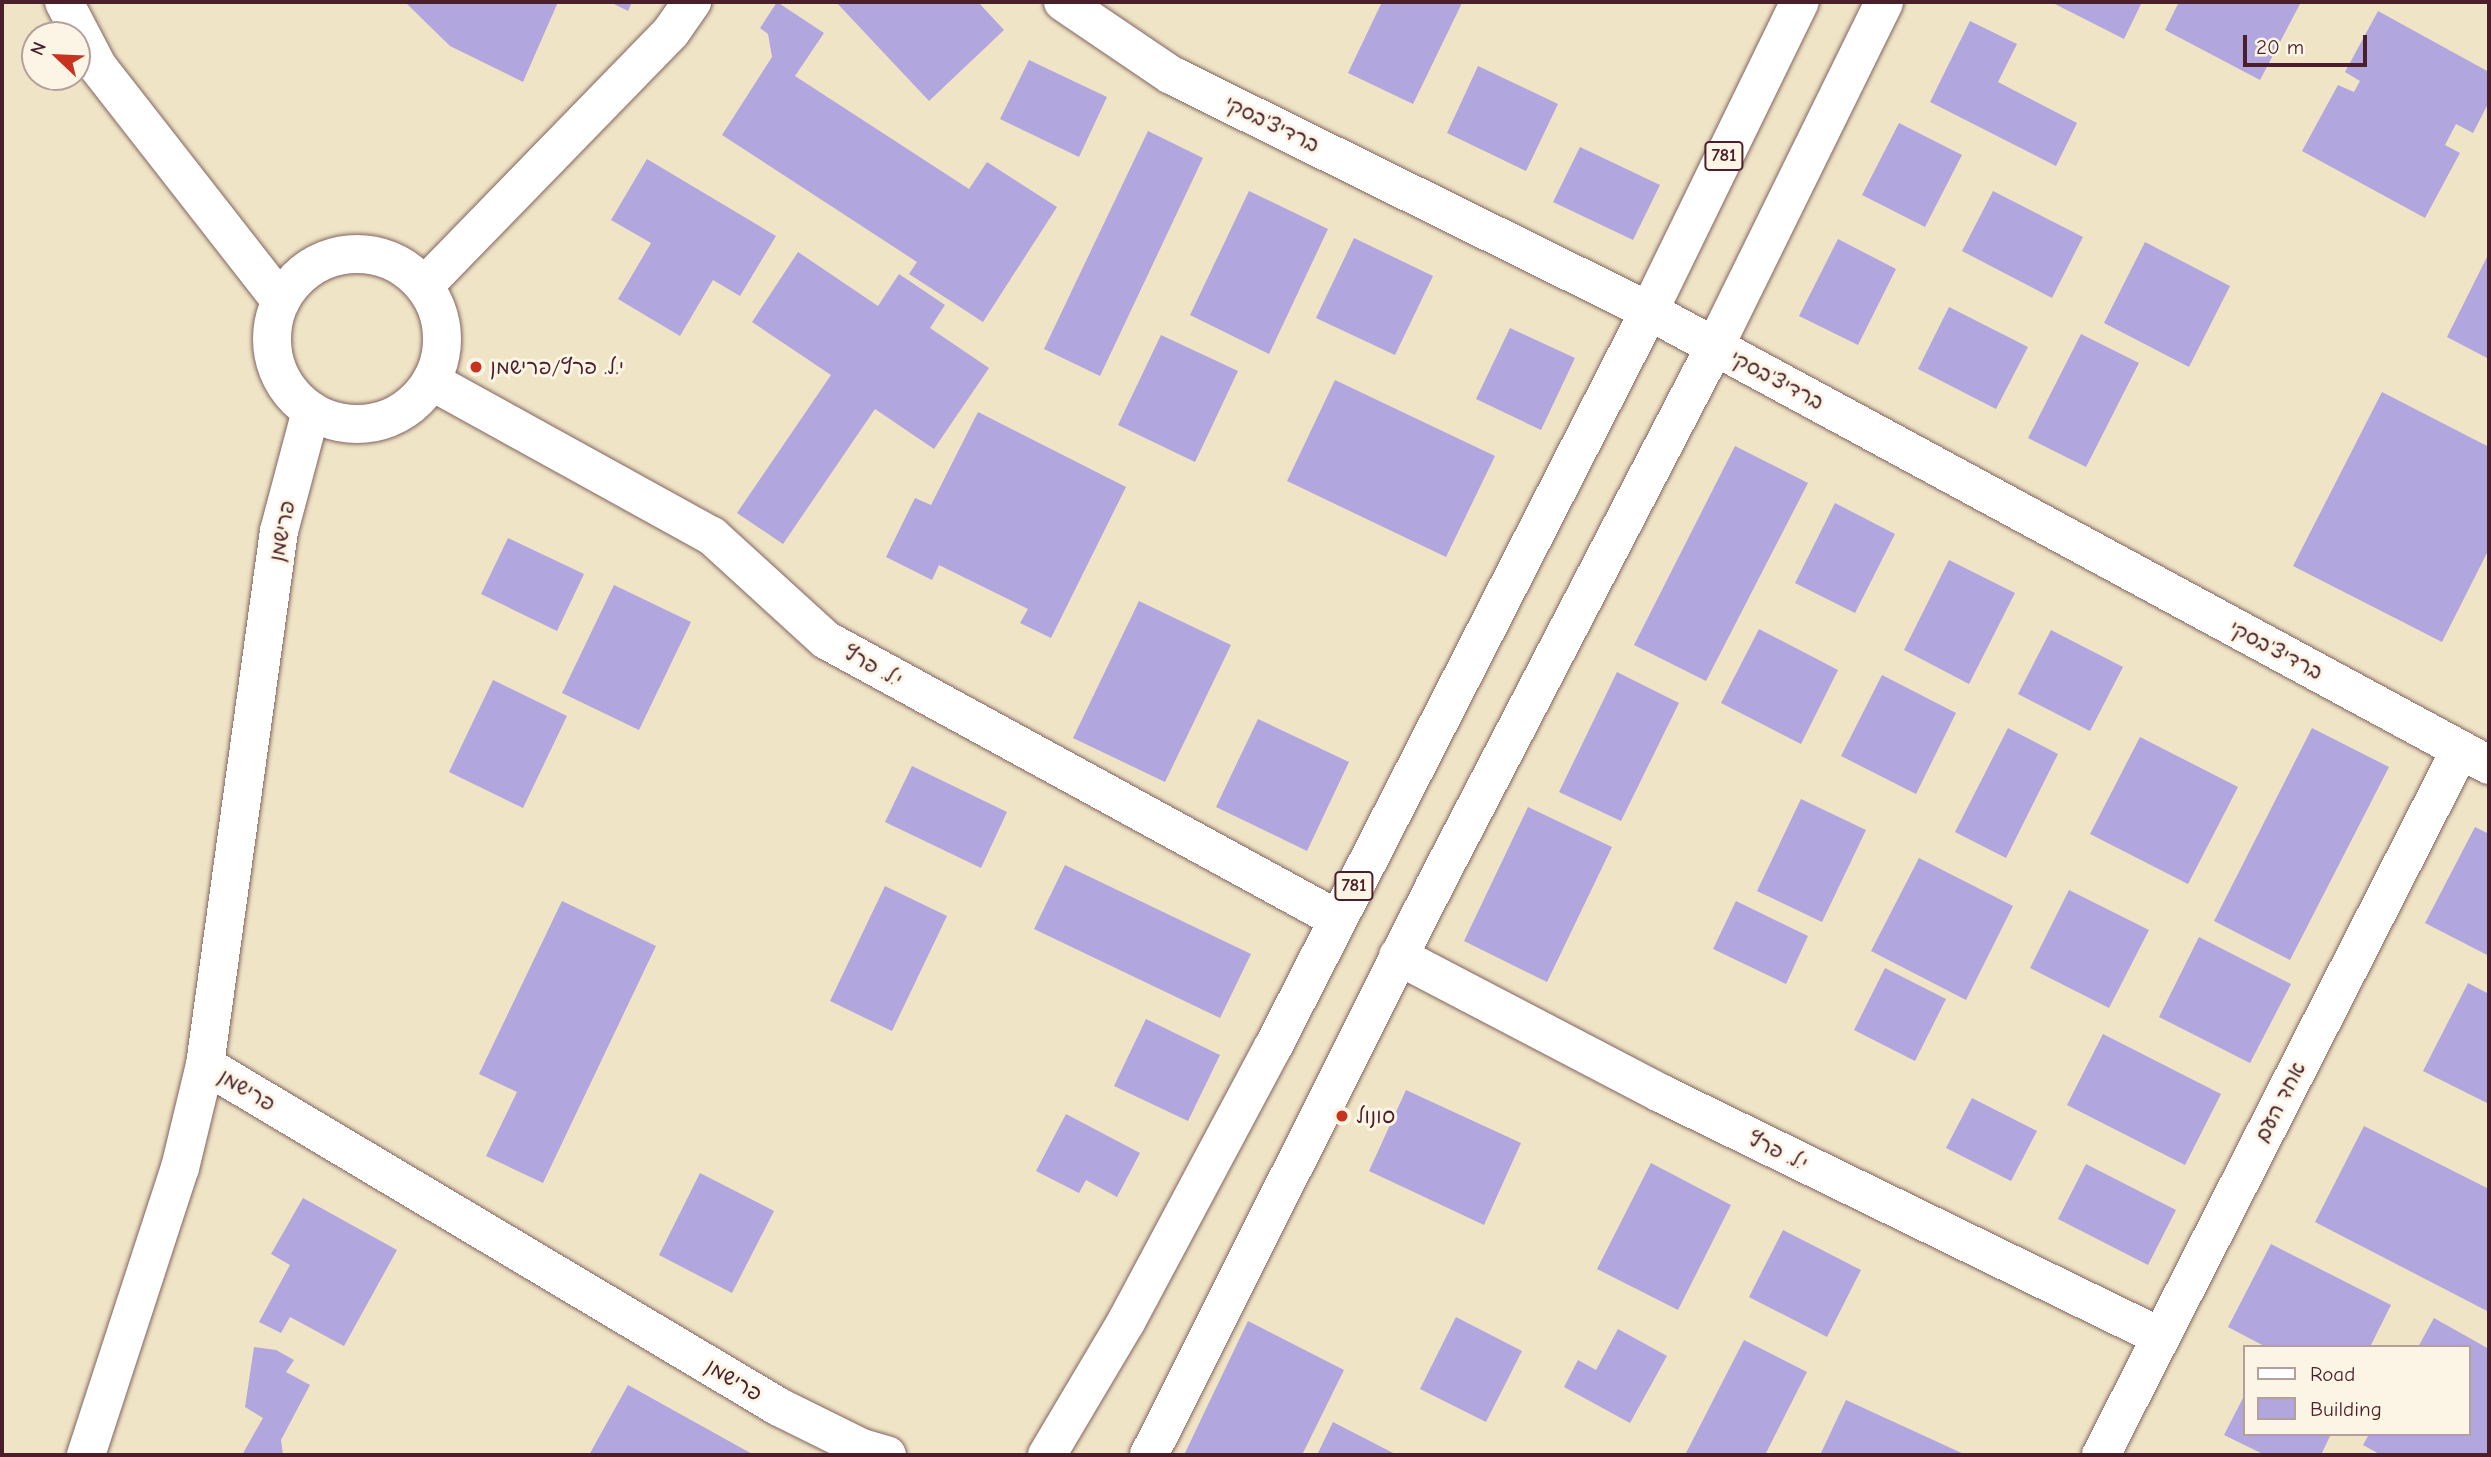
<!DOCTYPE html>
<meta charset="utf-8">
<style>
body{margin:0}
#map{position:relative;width:2491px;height:1457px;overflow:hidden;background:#efe5c6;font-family:"Comic Neue","Playpen Sans Hebrew",sans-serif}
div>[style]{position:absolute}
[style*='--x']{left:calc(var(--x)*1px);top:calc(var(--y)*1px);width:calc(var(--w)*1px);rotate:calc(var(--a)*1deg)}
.building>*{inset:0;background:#b2a6de}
.roads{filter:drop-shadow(0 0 2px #846461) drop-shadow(0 0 2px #846461)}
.minor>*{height:38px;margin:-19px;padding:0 19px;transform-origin:19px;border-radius:19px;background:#fff}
.tertiary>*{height:38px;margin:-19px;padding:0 19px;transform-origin:19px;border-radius:19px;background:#fff}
.tertiary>.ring{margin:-19px;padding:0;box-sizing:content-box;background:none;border:38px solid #fff;border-radius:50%}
.primary>*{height:38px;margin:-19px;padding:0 19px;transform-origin:19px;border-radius:19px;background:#fff}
.dots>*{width:19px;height:19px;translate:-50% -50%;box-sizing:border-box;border:4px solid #fcf5e5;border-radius:50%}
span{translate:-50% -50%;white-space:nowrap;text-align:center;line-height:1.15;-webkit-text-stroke:6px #fcf5e5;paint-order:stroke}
.shield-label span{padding:2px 5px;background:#fcf5e5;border:2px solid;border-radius:5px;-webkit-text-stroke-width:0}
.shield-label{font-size:19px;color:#4a1f2b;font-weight:700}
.street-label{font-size:21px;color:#4a1f2b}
.poi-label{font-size:21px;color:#4a1f2b}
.left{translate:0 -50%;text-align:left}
.frame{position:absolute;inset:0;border:4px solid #4a1f2b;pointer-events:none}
.legend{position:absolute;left:2243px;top:1345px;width:228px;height:91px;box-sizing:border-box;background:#fcf5e5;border:2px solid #b59f9b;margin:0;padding:9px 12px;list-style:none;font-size:21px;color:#4a1f2b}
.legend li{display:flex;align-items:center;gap:14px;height:35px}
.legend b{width:35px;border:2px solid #b59f9b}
.north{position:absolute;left:21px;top:21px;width:70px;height:70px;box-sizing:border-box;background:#fcf5e5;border:2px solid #b59f9b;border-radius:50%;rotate:293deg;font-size:19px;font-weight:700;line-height:28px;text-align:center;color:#4a1f2b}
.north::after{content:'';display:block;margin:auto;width:24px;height:32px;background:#c8321e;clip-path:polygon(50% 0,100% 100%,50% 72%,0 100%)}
.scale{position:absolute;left:2243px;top:35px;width:124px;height:32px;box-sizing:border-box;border:4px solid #4a1f2b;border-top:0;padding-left:9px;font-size:21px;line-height:24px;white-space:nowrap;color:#4a1f2b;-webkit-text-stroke:5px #fcf5e5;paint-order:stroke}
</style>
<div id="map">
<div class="building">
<i style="clip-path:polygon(405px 2px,558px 2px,523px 82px,450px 46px)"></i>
<i style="clip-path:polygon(610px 2px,632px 2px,628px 11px)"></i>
<i style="clip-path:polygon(777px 2px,824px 33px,795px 76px,969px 189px,987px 162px,1057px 207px,983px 322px,909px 274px,917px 262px,722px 135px,772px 57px,768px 34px,760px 28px)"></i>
<i style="clip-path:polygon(836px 2px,978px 2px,1004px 30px,929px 101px)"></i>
<i style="clip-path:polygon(1382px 2px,1462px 3px,1413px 104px,1348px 73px)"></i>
<i style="clip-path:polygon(2051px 2px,2142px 2px,2124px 39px)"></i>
<i style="clip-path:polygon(2179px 2px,2301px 2px,2260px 80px,2165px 30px)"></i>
<i style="clip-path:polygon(2378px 11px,2489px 72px,2489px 102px,2473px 133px,2456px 124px,2445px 145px,2460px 153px,2425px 218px,2302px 151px,2338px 85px,2354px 92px,2360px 81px,2345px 72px)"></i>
<i style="clip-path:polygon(1970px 21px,2017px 44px,1998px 82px,2077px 123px,2056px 166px,1930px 102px)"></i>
<i style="clip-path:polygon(1029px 60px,1107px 97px,1079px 157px,1000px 119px)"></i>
<i style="clip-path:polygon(1478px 66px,1558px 104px,1526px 171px,1447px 133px)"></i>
<i style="clip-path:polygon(1899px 123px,1962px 155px,1925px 227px,1862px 195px)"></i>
<i style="clip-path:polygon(1148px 131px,1203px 158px,1100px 376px,1044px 349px)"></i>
<i style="clip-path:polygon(1580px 147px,1660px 185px,1633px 240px,1553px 202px)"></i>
<i style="clip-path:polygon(647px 159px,776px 236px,740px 296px,713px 280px,680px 336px,618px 299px,651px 243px,611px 220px)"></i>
<i style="clip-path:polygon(1249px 191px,1328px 229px,1269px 354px,1190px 315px)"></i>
<i style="clip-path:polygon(1993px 191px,2083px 237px,2052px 298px,1962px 251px)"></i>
<i style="clip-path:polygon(1354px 238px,1433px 276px,1395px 355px,1316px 318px)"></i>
<i style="clip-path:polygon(1838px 239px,1896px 269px,1858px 345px,1799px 316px)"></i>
<i style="clip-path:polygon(2145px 242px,2230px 286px,2189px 367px,2104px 323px)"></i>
<i style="clip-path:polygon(798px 252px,878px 306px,899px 274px,945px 305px,930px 328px,989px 368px,934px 449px,875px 409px,783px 544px,737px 513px,831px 375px,752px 322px)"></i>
<i style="clip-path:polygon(2489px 253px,2489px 359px,2447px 337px)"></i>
<i style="clip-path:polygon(1949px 307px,2028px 347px,1996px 409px,1918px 369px)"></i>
<i style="clip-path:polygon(1510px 328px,1575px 358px,1541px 430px,1476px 399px)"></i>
<i style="clip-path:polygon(2081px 334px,2139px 363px,2086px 467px,2028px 438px)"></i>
<i style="clip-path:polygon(1161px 335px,1238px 371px,1195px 462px,1118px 425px)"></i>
<i style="clip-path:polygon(1335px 380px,1495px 456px,1446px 557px,1287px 481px)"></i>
<i style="clip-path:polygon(2382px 392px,2489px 447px,2489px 549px,2442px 642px,2293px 566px)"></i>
<i style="clip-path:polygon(978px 412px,1126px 487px,1051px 638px,1020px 623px,1028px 609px,939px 565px,932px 580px,886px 557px,915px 498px,931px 505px)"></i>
<i style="clip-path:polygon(1735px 446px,1808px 483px,1706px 681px,1634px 645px)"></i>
<i style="clip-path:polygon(1835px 503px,1895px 534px,1855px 613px,1795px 583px)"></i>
<i style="clip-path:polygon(508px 538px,584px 574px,557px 631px,481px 594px)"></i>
<i style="clip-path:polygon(1949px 560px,2015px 593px,1969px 684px,1904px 650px)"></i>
<i style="clip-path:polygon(614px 585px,691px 622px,639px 730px,562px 693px)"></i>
<i style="clip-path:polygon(1139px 601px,1231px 645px,1165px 782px,1073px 738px)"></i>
<i style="clip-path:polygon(1759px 629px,1838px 670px,1801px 744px,1721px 703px)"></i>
<i style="clip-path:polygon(2051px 630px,2123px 667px,2090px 731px,2018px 694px)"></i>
<i style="clip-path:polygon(1617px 672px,1679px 703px,1621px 821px,1559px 792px)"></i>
<i style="clip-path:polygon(1882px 675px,1956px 713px,1916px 794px,1841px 756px)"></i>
<i style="clip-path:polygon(493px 680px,567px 716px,523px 808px,449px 772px)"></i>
<i style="clip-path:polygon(1258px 719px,1349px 762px,1307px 851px,1216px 807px)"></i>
<i style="clip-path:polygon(2008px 728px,2058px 754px,2006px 858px,1955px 832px)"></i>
<i style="clip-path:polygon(2312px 728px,2389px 767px,2290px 960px,2214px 921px)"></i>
<i style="clip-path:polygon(2140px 737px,2238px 787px,2188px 884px,2090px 834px)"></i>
<i style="clip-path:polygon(912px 766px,1007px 812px,981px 868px,885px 822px)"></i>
<i style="clip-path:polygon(1801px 799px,1866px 830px,1822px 922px,1757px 891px)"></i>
<i style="clip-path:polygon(1528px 807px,1612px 847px,1547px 982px,1464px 941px)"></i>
<i style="clip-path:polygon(2475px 827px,2489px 834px,2489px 956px,2425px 923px)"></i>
<i style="clip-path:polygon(1919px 858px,2013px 906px,1966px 1000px,1871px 951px)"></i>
<i style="clip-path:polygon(1065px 865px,1251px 954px,1220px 1018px,1034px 929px)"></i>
<i style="clip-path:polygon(885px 886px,947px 916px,892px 1031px,830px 1001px)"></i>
<i style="clip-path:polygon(2069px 890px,2149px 930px,2109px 1008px,2030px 968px)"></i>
<i style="clip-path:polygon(562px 901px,656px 946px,543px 1183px,486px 1156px,517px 1092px,479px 1074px)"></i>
<i style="clip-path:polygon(1736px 901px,1808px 936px,1786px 984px,1713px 949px)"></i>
<i style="clip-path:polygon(2199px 937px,2291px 984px,2250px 1063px,2159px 1017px)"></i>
<i style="clip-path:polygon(1885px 968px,1946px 999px,1915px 1061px,1854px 1030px)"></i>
<i style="clip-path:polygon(2468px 983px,2489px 994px,2489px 1104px,2423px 1071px)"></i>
<i style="clip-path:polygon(1146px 1019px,1220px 1055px,1188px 1121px,1114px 1086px)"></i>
<i style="clip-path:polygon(2103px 1034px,2221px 1094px,2185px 1165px,2067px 1105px)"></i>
<i style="clip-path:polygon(1406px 1090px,1521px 1143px,1484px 1225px,1369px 1171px)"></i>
<i style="clip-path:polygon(1972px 1098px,2037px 1131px,2011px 1181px,1946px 1148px)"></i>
<i style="clip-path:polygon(1066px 1114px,1140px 1153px,1117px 1197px,1086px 1180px,1079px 1193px,1036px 1171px)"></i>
<i style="clip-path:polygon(2364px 1126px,2489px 1189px,2489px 1312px,2315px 1222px)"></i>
<i style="clip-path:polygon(1651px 1163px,1731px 1205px,1678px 1310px,1597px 1269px)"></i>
<i style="clip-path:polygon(2086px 1164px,2176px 1210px,2148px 1265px,2058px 1219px)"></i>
<i style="clip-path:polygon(700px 1173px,774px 1211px,732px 1293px,659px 1255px)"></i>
<i style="clip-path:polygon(303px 1198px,397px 1250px,344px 1346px,290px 1317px,281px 1333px,259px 1322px,290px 1265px,271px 1254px)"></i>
<i style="clip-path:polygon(1783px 1230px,1861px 1270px,1827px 1337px,1749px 1297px)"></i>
<i style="clip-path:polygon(2271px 1244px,2391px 1305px,2370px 1347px,2266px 1347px,2228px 1327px)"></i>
<i style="clip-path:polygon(1456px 1317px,1522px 1351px,1486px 1422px,1420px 1389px)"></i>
<i style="clip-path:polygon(2434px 1318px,2489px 1349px,2489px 1455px,2381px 1455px,2363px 1445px,2369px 1434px,2468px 1434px,2468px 1347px,2418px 1347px)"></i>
<i style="clip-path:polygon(1248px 1321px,1344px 1370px,1302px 1455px,1184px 1455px)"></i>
<i style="clip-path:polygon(1618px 1329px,1667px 1356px,1630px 1423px,1564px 1387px,1578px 1360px,1596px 1370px)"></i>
<i style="clip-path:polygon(1744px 1340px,1807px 1372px,1765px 1455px,1685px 1455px)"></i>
<i style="clip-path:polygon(254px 1347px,276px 1350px,294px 1360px,286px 1372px,310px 1385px,281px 1440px,283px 1455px,242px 1455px,263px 1418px,245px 1407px)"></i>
<i style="clip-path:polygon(628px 1385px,754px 1455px,589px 1455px)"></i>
<i style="clip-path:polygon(2244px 1396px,2244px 1434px,2331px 1434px,2321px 1455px,2265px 1455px,2224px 1435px)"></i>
<i style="clip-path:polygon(1846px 1400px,1966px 1455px,1820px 1455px)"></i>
<i style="clip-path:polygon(1333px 1422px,1397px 1455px,1317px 1455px)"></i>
</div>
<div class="roads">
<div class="minor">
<i style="--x:1063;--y:2;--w:130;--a:34.1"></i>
<i style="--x:1171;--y:75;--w:533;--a:26.28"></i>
<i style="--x:1649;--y:311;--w:955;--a:28.39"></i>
<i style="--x:424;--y:286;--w:354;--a:-45.8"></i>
<i style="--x:671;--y:32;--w:37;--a:-55"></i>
<i style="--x:431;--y:381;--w:321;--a:28.9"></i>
<i style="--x:712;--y:536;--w:154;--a:42.4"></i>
<i style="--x:826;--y:640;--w:582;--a:28.63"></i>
<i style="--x:1398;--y:956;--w:296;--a:27.6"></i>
<i style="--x:1660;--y:1093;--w:557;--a:25.97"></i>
<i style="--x:205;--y:1065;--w:668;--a:30.79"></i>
<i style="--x:779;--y:1407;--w:93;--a:26.3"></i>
<i style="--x:2101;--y:1455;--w:791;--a:-63.01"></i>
</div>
<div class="tertiary">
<i style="--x:64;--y:2;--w:73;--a:62.4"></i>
<i style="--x:98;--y:67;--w:297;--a:52"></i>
<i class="ring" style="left:272px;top:254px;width:132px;height:132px"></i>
<i style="--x:86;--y:1455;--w:302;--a:-71.9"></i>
<i style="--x:180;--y:1168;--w:106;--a:-76.4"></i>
<i style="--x:205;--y:1065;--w:539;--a:-82.11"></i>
<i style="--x:279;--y:531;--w:124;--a:-75.1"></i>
</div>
<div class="primary">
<i style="--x:862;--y:1448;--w:26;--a:16"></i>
<i style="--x:1047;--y:1455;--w:155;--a:-59.3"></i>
<i style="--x:1126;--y:1322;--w:310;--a:-61.9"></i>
<i style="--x:1272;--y:1049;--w:829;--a:-62.94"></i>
<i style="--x:1649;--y:311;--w:344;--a:-64"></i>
<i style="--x:1149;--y:1455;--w:638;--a:-63.35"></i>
<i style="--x:1435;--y:885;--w:607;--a:-62.55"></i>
<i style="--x:1715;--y:346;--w:383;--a:-63.8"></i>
</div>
</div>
<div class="dots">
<i style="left:476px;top:367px;background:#c8321e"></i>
<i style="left:1342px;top:1116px;background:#c8321e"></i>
</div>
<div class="shield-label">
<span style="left:1724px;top:156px">781</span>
<span style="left:1354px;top:886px">781</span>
</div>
<div class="street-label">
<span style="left:1272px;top:124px;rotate:26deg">ברדיצ'בסקי</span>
<span style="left:1777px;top:380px;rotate:28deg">ברדיצ'בסקי</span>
<span style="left:282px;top:531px;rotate:-79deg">פרישמן</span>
<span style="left:2276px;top:650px;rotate:28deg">ברדיצ'בסקי</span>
<span style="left:873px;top:666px;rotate:29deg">י.ל. פרץ</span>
<span style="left:247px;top:1090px;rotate:31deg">פרישמן</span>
<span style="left:2280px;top:1102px;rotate:-63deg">אחד העם</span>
<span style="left:1778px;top:1151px;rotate:26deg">י.ל. פרץ</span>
<span style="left:734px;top:1380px;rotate:31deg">פרישמן</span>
</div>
<div class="poi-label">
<span class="left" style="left:490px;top:367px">י.ל. פרץ/פרישמן</span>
<span class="left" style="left:1356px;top:1116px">סונול</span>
</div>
<div class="frame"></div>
<ul class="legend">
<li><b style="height:9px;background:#fff"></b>Road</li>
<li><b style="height:19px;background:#b2a6de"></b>Building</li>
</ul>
<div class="north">N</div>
<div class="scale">20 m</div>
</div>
